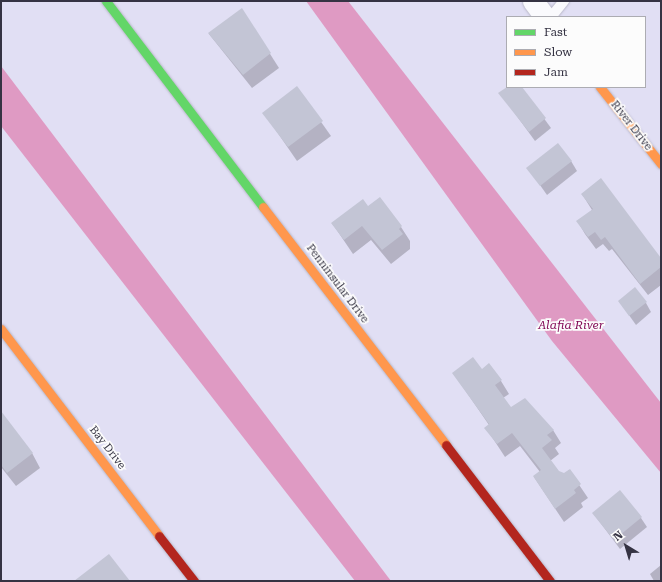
<!DOCTYPE html>
<style>
body{margin:0}
#map{position:relative;width:662px;height:582px;overflow:hidden;background:#e1dff4;font-family:"Roboto Serif",serif}
div>[style]{position:absolute}
[style*='--x']{left:calc(var(--x)*1px);top:calc(var(--y)*1px);width:calc(var(--w)*1px);rotate:calc(var(--a)*1deg)}
.water>*{inset:0;background:#df9ac3}
.shadow>*{inset:0;background:#0003}
.building>*{inset:0;background:#c3c5d5}
.roads{filter:drop-shadow(0 0 1px #b9b8c9) drop-shadow(0 0 1px #b9b8c9)}
.lane>*{height:10px;margin:-5px;padding:0 5px;transform-origin:5px;border-radius:5px;background:#fafafd}
.street>*{height:21px;margin:-10.5px;padding:0 10.5px;transform-origin:10.5px;border-radius:10.5px;background:#fafafd}
.fast>*{height:9px;margin:-4.5px;padding:0 4.5px;transform-origin:4.5px;border-radius:4.5px;background:#63d668}
.slow>*{height:9px;margin:-4.5px;padding:0 4.5px;transform-origin:4.5px;border-radius:4.5px;background:#ff974d}
.jam>*{height:9px;margin:-4.5px;padding:0 4.5px;transform-origin:4.5px;border-radius:4.5px;background:#b3261e}
span{translate:-50% -50%;white-space:nowrap;text-align:center;line-height:1.15;-webkit-text-stroke:3.5px #fcfcfc;paint-order:stroke}
.street-label{font-size:11px;color:#353343}
.water-label{font-size:12px;color:#840c58;font-style:italic}
.frame{position:absolute;inset:0;border:2px solid #353343;pointer-events:none}
.legend{position:absolute;left:506px;top:16px;width:140px;height:72px;box-sizing:border-box;background:#fcfcfc;border:1px solid #acacb2;margin:0;padding:5px 7px;list-style:none;font-size:12px;color:#353343}
.legend li{display:flex;align-items:center;gap:8px;height:20px}
.legend b{width:20px;border:1px solid #acacb2}
.north{position:absolute;left:606px;top:526px;width:40px;height:40px;-webkit-text-stroke:3px #fcfcfc;paint-order:stroke;rotate:322deg;font-size:11px;font-weight:700;line-height:16px;text-align:center;color:#353343}
.north::after{content:'';display:block;margin:auto;width:14px;height:18px;background:#353343;clip-path:polygon(50% 0,100% 100%,50% 72%,0 100%)}
</style>
<div id="map">
<div class="water">
<i style="clip-path:polygon(306px 1px,348px 1px,661px 403px,661px 473px,552px 341px)"></i>
<i style="clip-path:polygon(1px 66px,391px 581px,355px 581px,1px 126px)"></i>
</div>
<div class="shadow">
<i style="clip-path:polygon(242px 10px,279px 68px,252px 88px,209px 34px)"></i>
<i style="clip-path:polygon(508px 87px,521px 87px,551px 128px,535px 141px,500px 93px)"></i>
<i style="clip-path:polygon(297px 88px,331px 136px,297px 161px,264px 113px)"></i>
<i style="clip-path:polygon(571px 161px,577px 171px,547px 195px,528px 168px)"></i>
<i style="clip-path:polygon(582px 194px,661px 260px,661px 285px,648px 295px,612px 249px,609px 251px,603px 244px,596px 249px,585px 234px,578px 222px,592px 210px)"></i>
<i style="clip-path:polygon(368px 208px,401px 227px,410px 241px,410px 249px,391px 264px,371px 240px,353px 254px,332px 223px)"></i>
<i style="clip-path:polygon(619px 301px,646px 303px,651px 312px,636px 325px)"></i>
<i style="clip-path:polygon(482px 370px,501px 381px,509px 394px,503px 398px,511px 408px,553px 430px,561px 443px,555px 448px,559px 454px,550px 461px,559px 472px,564px 474px,569px 470px,588px 498px,581px 503px,583px 507px,564px 522px,534px 477px,540px 472px,520px 446px,505px 457px,486px 428px,489px 425px,454px 374px)"></i>
<i style="clip-path:polygon(1px 425px,32px 453px,40px 468px,16px 486px,1px 467px)"></i>
<i style="clip-path:polygon(593px 513px,641px 518px,647px 527px,620px 549px)"></i>
<i style="clip-path:polygon(661px 565px,661px 581px,654px 581px,650px 574px)"></i>
</div>
<div class="building">
<i style="clip-path:polygon(242px 8px,271px 53px,243px 75px,208px 33px)"></i>
<i style="clip-path:polygon(297px 86px,323px 121px,288px 147px,262px 113px)"></i>
<i style="clip-path:polygon(507px 87px,522px 87px,546px 118px,529px 132px,498px 93px)"></i>
<i style="clip-path:polygon(558px 143px,572px 161px,540px 186px,526px 168px)"></i>
<i style="clip-path:polygon(601px 178px,661px 258px,661px 267px,640px 284px,605px 237px,601px 240px,595px 232px,588px 237px,576px 221px,593px 209px,581px 194px)"></i>
<i style="clip-path:polygon(380px 197px,402px 226px,399px 229px,403px 234px,382px 250px,362px 226px,344px 240px,331px 223px,363px 199px,368px 206px)"></i>
<i style="clip-path:polygon(635px 287px,647px 302px,629px 316px,618px 301px)"></i>
<i style="clip-path:polygon(473px 357px,482px 369px,489px 363px,502px 380px,495px 385px,511px 407px,525px 398px,554px 430px,547px 435px,552px 440px,542px 448px,559px 471px,564px 473px,570px 469px,581px 484px,574px 490px,576px 493px,555px 509px,533px 476px,541px 470px,512px 433px,497px 444px,484px 428px,489px 424px,452px 373px)"></i>
<i style="clip-path:polygon(1px 411px,33px 453px,7px 473px,1px 465px)"></i>
<i style="clip-path:polygon(620px 490px,642px 517px,614px 540px,592px 513px)"></i>
<i style="clip-path:polygon(109px 554px,130px 581px,74px 581px)"></i>
</div>
<div class="roads">
<div class="lane">
<i style="--x:551;--y:17;--w:21;--a:-51"></i>
</div>
<div class="street">
<i style="--x:533;--y:1;--w:20;--a:53"></i>
</div>
<div class="fast">
<i style="--x:106;--y:1;--w:259;--a:52.7"></i>
</div>
<div class="slow">
<i style="--x:600;--y:87;--w:98;--a:51.6"></i>
<i style="--x:263;--y:207;--w:300;--a:52.4"></i>
<i style="--x:1;--y:329;--w:260;--a:52.6"></i>
</div>
<div class="jam">
<i style="--x:446;--y:445;--w:171;--a:52.6"></i>
<i style="--x:159;--y:536;--w:57;--a:52.1"></i>
</div>
</div>
<div class="street-label">
<span style="left:631px;top:126px;rotate:52deg">River Drive</span>
<span style="left:337px;top:284px;rotate:53deg">Penninsular Drive</span>
<span style="left:107px;top:448px;rotate:52deg">Bay Drive</span>
</div>
<div class="water-label">
<span style="left:571px;top:326px">Alafia River</span>
</div>
<div class="frame"></div>
<ul class="legend">
<li><b style="height:5px;background:#63d668"></b>Fast</li>
<li><b style="height:5px;background:#ff974d"></b>Slow</li>
<li><b style="height:5px;background:#b3261e"></b>Jam</li>
</ul>
<div class="north">N</div>
</div>
